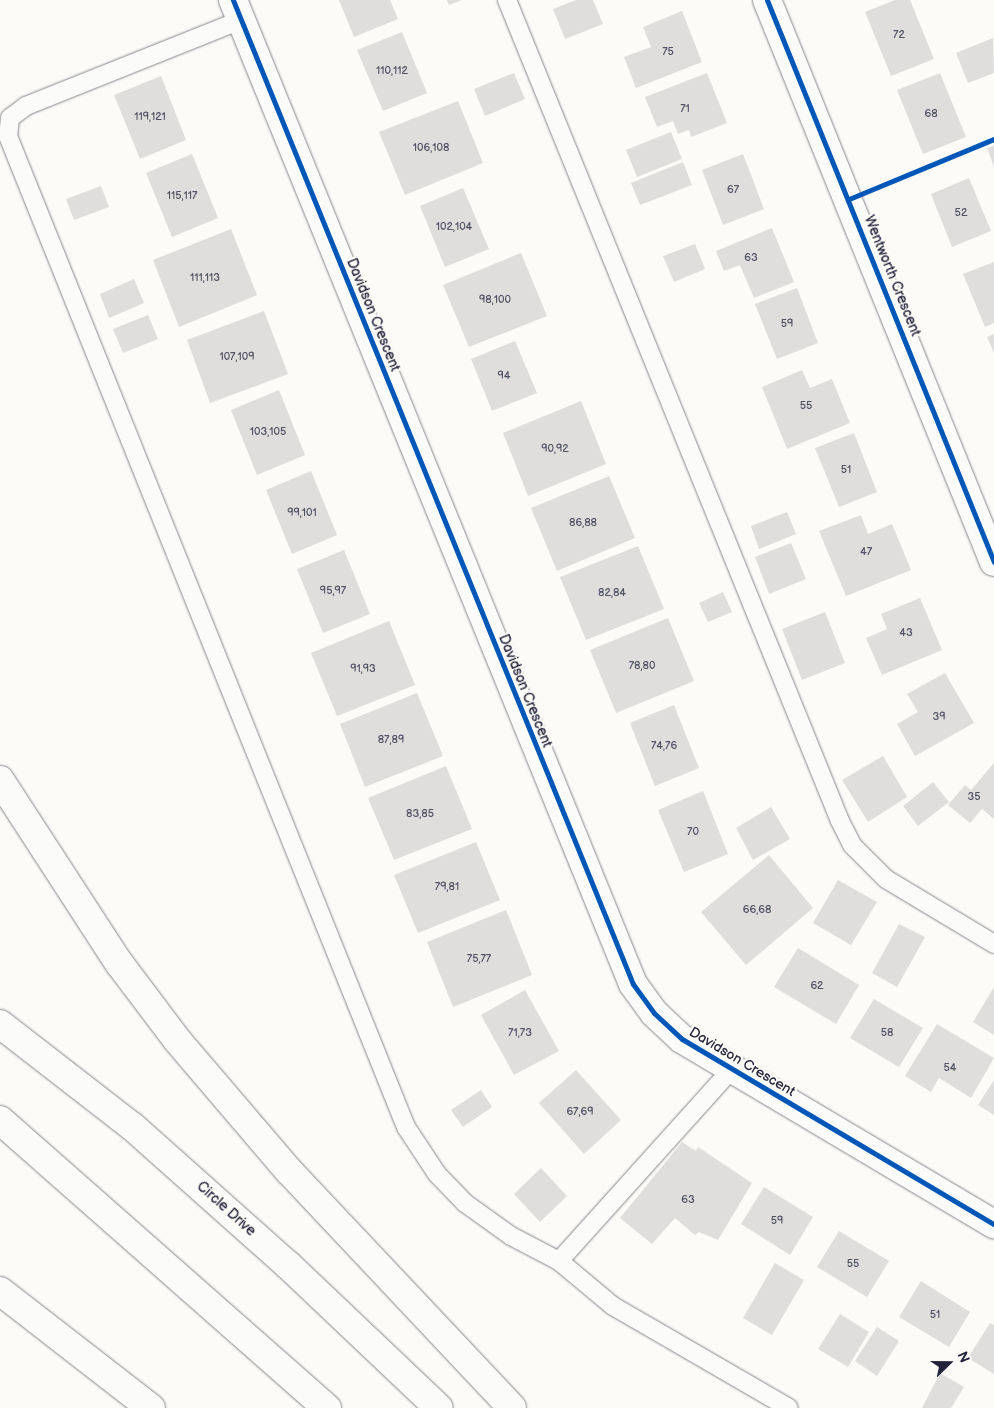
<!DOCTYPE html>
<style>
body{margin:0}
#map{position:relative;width:994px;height:1408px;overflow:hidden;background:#fcfbf8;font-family:"Balsamiq Sans",sans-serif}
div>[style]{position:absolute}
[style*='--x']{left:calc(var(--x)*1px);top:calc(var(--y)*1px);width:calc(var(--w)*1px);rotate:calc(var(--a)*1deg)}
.building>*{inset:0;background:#dfdedd}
.roads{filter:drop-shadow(0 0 1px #88888c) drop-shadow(0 0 1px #88888c)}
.service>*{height:18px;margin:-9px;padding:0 9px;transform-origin:9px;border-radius:9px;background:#fbfbf9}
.minor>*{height:28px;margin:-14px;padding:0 14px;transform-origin:14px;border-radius:14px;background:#fbfbf9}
.trunk>*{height:28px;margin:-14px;padding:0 14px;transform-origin:14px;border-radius:14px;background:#fbfbf9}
.cycleway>*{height:5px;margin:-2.5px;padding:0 2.5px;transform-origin:2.5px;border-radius:2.5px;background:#0057b8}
span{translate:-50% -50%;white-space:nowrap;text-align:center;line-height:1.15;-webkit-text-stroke:4.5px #fdfcf7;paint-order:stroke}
.number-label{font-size:11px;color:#515164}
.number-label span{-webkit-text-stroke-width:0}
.street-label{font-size:14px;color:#22223b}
.north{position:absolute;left:924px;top:1338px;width:50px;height:50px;-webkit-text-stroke:4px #fdfcf7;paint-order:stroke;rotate:68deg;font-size:14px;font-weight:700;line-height:20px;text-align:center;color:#22223b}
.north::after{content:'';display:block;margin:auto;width:18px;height:22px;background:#22223b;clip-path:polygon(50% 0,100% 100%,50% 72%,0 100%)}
</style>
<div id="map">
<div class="building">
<i style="clip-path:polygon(339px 0,390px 0,398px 19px,354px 37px)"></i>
<i style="clip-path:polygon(447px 0,462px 0,449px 5px)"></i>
<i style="clip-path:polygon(576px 0,593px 0,603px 24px,565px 39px,553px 9px)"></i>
<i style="clip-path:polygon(895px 0,910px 0,934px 59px,891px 76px,865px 12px)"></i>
<i style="clip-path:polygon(682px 11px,702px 62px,636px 88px,624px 57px,651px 47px,643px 27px)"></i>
<i style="clip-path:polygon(402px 32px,427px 93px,383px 111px,357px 50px)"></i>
<i style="clip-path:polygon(993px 38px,994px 73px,968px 83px,956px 53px)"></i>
<i style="clip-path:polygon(514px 73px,525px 99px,485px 116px,474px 89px)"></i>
<i style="clip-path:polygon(707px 73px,727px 123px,691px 137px,689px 130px,678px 134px,673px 121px,657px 127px,645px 97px)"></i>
<i style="clip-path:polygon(940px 73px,966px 137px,923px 154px,897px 90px)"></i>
<i style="clip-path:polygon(161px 76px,186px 140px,140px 159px,114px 95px)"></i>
<i style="clip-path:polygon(458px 101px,483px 163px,405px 195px,379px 132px)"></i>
<i style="clip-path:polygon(671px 132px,682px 159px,637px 177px,626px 150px)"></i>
<i style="clip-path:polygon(994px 146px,994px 167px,987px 148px)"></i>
<i style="clip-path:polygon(192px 154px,218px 218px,172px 237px,146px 173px)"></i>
<i style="clip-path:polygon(743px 154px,764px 209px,723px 225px,702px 170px)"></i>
<i style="clip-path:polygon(683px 162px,692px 185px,640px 205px,631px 183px)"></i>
<i style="clip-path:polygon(969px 178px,991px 231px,952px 247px,931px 194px)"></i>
<i style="clip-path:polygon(101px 186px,109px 207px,74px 220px,66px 199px)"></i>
<i style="clip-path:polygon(463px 188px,489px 249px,445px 267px,420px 206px)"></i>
<i style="clip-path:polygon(772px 228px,794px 282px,754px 298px,740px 265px,724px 271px,716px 251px)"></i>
<i style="clip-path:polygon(231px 229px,257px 295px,179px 327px,153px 260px)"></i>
<i style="clip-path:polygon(695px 244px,705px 269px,674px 282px,663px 256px)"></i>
<i style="clip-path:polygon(521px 253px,547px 316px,469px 347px,443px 285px)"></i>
<i style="clip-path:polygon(994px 262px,994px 323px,985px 327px,963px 274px)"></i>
<i style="clip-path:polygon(134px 279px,144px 303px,109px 318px,100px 294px)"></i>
<i style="clip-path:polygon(797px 288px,818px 343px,777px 359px,755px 304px)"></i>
<i style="clip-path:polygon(264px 311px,288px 374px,210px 403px,187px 340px)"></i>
<i style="clip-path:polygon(148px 315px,158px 339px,123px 353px,113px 329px)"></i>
<i style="clip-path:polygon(994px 334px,994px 353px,987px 337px)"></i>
<i style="clip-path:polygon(515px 341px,537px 393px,492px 411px,471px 359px)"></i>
<i style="clip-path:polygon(802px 370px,810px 388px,832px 379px,850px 423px,787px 449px,762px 387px)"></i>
<i style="clip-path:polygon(279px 390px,305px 455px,257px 475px,231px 410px)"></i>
<i style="clip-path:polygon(581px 401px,606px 464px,528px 496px,503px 433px)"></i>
<i style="clip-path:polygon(854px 433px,877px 492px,839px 507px,815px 448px)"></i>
<i style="clip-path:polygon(311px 471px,337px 535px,292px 554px,266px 490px)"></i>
<i style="clip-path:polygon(609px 476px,635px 538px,557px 571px,531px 508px)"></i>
<i style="clip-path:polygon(787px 512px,796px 534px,759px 549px,751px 526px)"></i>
<i style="clip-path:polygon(861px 515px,868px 534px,892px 524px,911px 570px,846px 596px,819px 531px)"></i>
<i style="clip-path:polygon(791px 543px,806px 579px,769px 594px,755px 557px)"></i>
<i style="clip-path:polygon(638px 546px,664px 609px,586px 640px,560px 577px)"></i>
<i style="clip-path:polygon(344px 550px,370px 614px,323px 633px,297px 569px)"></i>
<i style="clip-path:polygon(723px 592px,732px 612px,708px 622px,699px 603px)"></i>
<i style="clip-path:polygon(920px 598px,942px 650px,882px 675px,866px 638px,887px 629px,881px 614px)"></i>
<i style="clip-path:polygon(825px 612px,845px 663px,802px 680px,782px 629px)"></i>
<i style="clip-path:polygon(668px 618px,694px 681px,616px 713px,590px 650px)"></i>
<i style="clip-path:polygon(389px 621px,415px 685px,337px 716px,311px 653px)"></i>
<i style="clip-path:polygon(945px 673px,974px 723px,915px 756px,897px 724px,918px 712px,907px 694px)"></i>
<i style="clip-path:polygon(417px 693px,443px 756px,365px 787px,340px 724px)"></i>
<i style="clip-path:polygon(674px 705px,699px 768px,655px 786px,630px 723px)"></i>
<i style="clip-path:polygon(883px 756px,907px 797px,868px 822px,842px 780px)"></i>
<i style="clip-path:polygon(994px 763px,994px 819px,982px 809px,970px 823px,948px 805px,965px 785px,971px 790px)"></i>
<i style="clip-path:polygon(446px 766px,472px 829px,394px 860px,368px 798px)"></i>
<i style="clip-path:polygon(933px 782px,949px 802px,918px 826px,903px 806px)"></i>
<i style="clip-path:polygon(703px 791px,728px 854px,684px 872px,658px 810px)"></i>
<i style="clip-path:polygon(771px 807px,790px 839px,753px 860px,736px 828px)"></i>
<i style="clip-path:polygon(476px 842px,500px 900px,418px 933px,394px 875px)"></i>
<i style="clip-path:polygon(769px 855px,813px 908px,746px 965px,701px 912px)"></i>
<i style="clip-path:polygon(838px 880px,877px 902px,851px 945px,813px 923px)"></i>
<i style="clip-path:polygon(506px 910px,532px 975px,453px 1007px,427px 942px)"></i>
<i style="clip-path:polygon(899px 924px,925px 937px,897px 987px,872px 973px)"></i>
<i style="clip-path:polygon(798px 948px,859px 985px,836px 1024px,774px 987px)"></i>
<i style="clip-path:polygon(994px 987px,994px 1035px,973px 1022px)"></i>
<i style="clip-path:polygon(525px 990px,559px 1051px,514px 1075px,481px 1015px)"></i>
<i style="clip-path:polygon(874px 999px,923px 1028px,899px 1067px,850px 1038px)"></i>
<i style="clip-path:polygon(937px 1024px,994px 1058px,971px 1098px,939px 1078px,931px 1092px,905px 1076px)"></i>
<i style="clip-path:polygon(576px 1070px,621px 1120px,584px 1154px,539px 1103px)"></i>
<i style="clip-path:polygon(994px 1080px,994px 1115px,978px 1105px)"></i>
<i style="clip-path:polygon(481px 1090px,492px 1107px,463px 1127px,451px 1110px)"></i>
<i style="clip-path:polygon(682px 1142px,696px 1151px,698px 1147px,752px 1183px,718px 1240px,699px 1232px,695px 1235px,675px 1218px,652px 1244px,620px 1218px)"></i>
<i style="clip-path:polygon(541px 1168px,567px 1196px,540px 1222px,514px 1194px)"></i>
<i style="clip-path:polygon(764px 1187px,813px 1217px,790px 1255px,741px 1224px)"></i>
<i style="clip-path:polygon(839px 1231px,889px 1261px,867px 1297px,817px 1267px)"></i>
<i style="clip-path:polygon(775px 1263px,804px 1280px,772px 1335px,743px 1318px)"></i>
<i style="clip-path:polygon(921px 1281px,970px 1312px,949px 1347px,899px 1317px)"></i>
<i style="clip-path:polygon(840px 1314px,869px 1332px,848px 1367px,818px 1349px)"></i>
<i style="clip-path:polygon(990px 1323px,994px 1325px,994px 1374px,968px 1358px)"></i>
<i style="clip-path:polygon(877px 1327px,899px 1341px,877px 1376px,855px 1361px)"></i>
<i style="clip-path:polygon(940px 1373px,964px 1387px,951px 1408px,922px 1408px)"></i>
</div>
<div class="roads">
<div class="service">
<i style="--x:507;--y:0;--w:886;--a:67.92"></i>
<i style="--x:840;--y:821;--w:27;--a:63"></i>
<i style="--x:852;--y:845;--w:48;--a:45"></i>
<i style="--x:886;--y:879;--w:126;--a:31"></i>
<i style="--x:241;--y:20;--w:232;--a:158.2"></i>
<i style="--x:26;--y:106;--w:20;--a:143"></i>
<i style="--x:10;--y:118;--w:18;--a:96"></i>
<i style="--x:8;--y:136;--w:1068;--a:68.12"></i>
<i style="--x:406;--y:1127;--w:56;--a:56.6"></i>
<i style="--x:437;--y:1174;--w:40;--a:46"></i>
<i style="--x:465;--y:1203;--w:57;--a:35.7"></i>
<i style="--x:511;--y:1236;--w:54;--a:27.5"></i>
<i style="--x:559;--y:1261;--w:70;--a:39.8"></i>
<i style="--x:613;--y:1306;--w:203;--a:30.1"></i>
<i style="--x:559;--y:1261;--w:258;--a:-48"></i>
</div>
<div class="minor">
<i style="--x:233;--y:0;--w:1062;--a:67.88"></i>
<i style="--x:633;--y:984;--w:36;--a:54"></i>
<i style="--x:654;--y:1013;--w:38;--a:43"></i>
<i style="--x:682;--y:1039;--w:363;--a:30.7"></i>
<i style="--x:767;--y:0;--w:606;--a:68.01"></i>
</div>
<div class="trunk">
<i style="--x:0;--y:780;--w:218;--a:57"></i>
<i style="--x:119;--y:963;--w:96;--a:53"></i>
<i style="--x:177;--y:1040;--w:172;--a:49.5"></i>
<i style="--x:289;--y:1171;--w:325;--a:46.7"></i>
<i style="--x:0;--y:1024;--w:168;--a:37.8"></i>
<i style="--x:133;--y:1127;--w:206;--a:41.7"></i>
<i style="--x:287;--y:1264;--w:209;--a:43.5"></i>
<i style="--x:0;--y:1120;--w:436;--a:41.4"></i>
<i style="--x:0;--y:1291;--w:191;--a:37.8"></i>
</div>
</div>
<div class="cycleway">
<i style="--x:233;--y:0;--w:1062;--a:67.88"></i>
<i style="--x:633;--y:984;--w:36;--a:54"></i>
<i style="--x:654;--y:1013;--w:38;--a:43"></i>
<i style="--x:682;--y:1039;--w:363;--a:30.7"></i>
<i style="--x:767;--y:0;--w:606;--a:68.01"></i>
<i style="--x:849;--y:199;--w:157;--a:-22.5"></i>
</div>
<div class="number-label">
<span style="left:899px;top:35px">72</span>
<span style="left:668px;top:52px">75</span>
<span style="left:392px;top:71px">110,112</span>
<span style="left:685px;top:109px">71</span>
<span style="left:931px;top:114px">68</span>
<span style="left:150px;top:117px">119,121</span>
<span style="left:431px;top:148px">106,108</span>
<span style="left:733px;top:190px">67</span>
<span style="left:182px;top:196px">115,117</span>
<span style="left:961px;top:213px">52</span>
<span style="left:454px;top:227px">102,104</span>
<span style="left:751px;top:258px">63</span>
<span style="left:205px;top:278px">111,113</span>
<span style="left:495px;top:300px">98,100</span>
<span style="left:787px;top:324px">59</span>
<span style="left:237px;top:357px">107,109</span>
<span style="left:504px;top:376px">94</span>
<span style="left:806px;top:406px">55</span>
<span style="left:268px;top:432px">103,105</span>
<span style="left:555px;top:449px">90,92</span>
<span style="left:846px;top:470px">51</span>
<span style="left:302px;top:513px">99,101</span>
<span style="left:583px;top:523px">86,88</span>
<span style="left:866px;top:552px">47</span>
<span style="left:333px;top:591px">95,97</span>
<span style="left:612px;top:593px">82,84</span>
<span style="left:906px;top:633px">43</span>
<span style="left:642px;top:666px">78,80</span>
<span style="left:363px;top:669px">91,93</span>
<span style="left:939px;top:717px">39</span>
<span style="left:391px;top:740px">87,89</span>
<span style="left:664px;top:746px">74,76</span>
<span style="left:974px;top:797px">35</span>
<span style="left:420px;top:814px">83,85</span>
<span style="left:693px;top:832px">70</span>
<span style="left:447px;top:887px">79,81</span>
<span style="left:757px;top:910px">66,68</span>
<span style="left:479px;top:959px">75,77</span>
<span style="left:817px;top:986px">62</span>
<span style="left:520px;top:1033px">71,73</span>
<span style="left:887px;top:1033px">58</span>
<span style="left:950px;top:1068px">54</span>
<span style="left:580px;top:1112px">67,69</span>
<span style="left:688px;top:1200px">63</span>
<span style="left:777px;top:1221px">59</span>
<span style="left:853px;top:1264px">55</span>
<span style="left:935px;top:1315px">51</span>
</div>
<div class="street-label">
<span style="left:892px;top:276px;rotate:68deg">Wentworth Crescent</span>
<span style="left:373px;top:315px;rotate:68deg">Davidson Crescent</span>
<span style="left:525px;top:691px;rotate:68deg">Davidson Crescent</span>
<span style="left:742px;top:1062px;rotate:31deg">Davidson Crescent</span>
<span style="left:226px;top:1209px;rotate:42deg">Circle Drive</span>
</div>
<div class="north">N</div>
</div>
